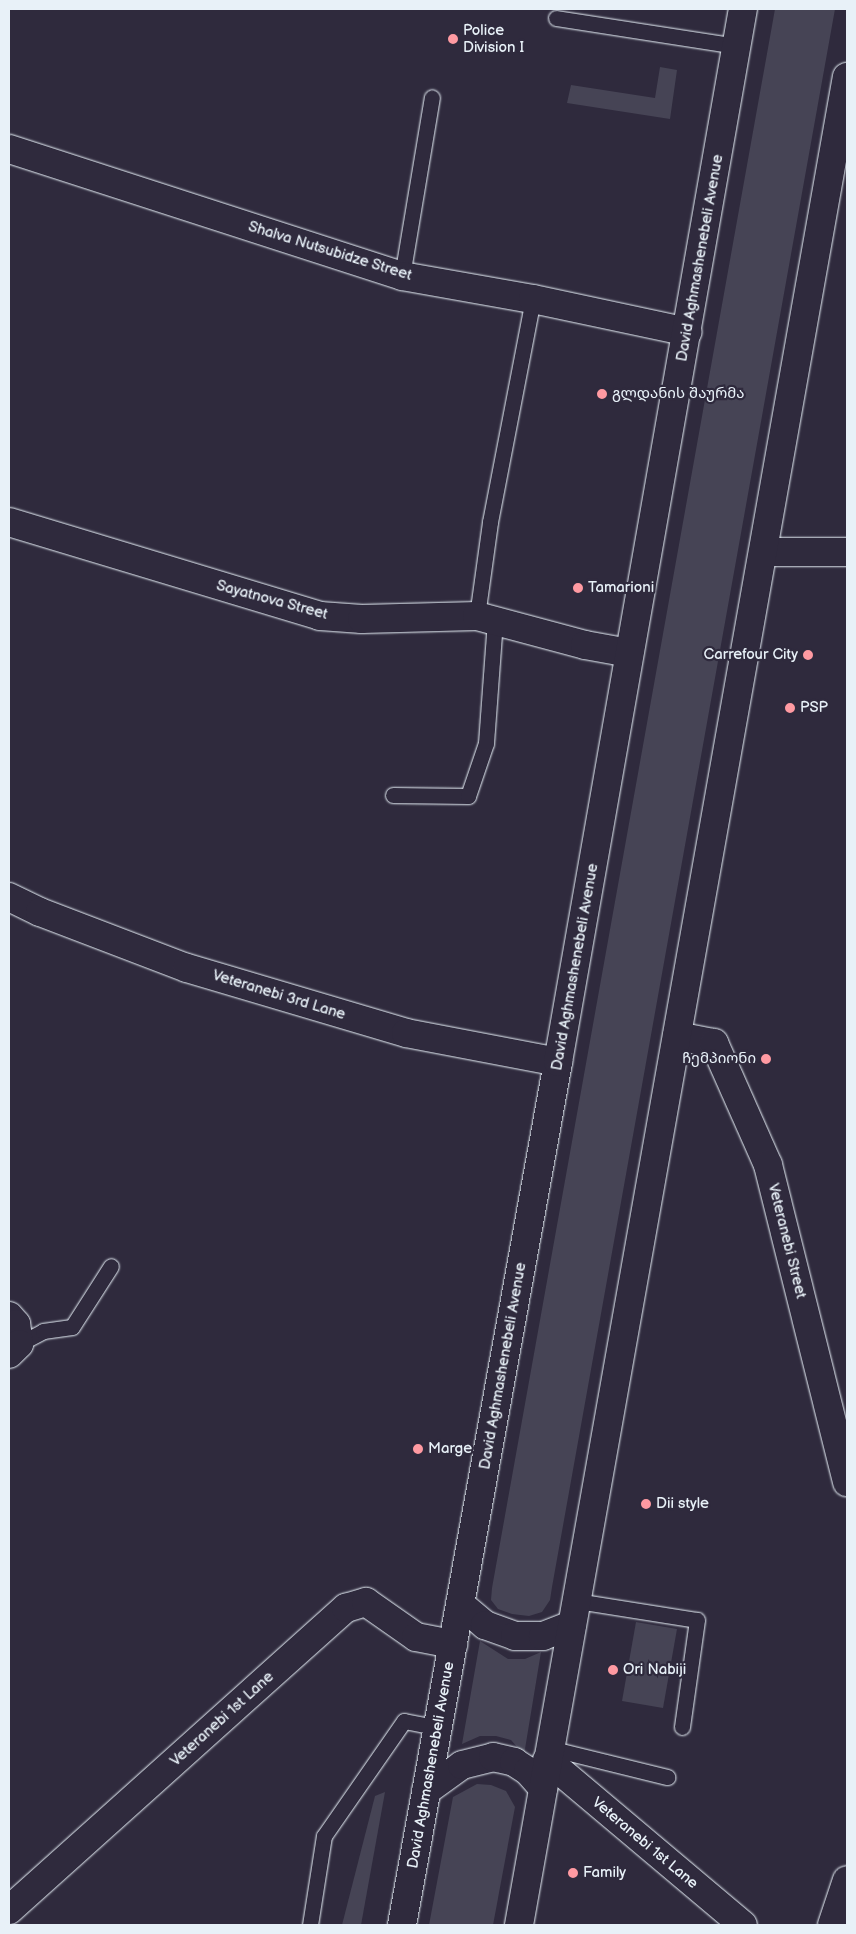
<!DOCTYPE html>
<meta charset="utf-8">
<style>
body{margin:0}
#map{position:relative;width:856px;height:1934px;overflow:hidden;background:#2f2a3d;font-family:"Balsamiq Sans","Noto Sans Georgian",sans-serif}
div>[style]{position:absolute}
[style*='--x']{left:calc(var(--x)*1px);top:calc(var(--y)*1px);width:calc(var(--w)*1px);rotate:calc(var(--a)*1deg)}
.green>*{inset:0;background:#464455}
.roads{filter:drop-shadow(0 0 1px #e8f1f8) drop-shadow(0 0 1px #e8f1f8)}
.lane>*{height:15px;margin:-7.5px;padding:0 7.5px;transform-origin:7.5px;border-radius:7.5px;background:#2f2a3d}
.street>*{height:28px;margin:-14px;padding:0 14px;transform-origin:14px;border-radius:14px;background:#2f2a3d}
.secondary>*{height:28px;margin:-14px;padding:0 14px;transform-origin:14px;border-radius:14px;background:#2f2a3d}
.dots>*{width:14px;height:14px;translate:-50% -50%;box-sizing:border-box;border:2px solid #2f2a3d;border-radius:50%}
span{translate:-50% -50%;white-space:nowrap;text-align:center;line-height:1.15;-webkit-text-stroke:4.5px #2f2a3d;paint-order:stroke}
.poi-label{font-size:15px;color:#e8f1f8}
.left{translate:0 -50%;text-align:left}
.right{translate:-100% -50%;text-align:right}
.street-label{font-size:15px;color:#e8f1f8}
.frame{position:absolute;inset:0;border:10px solid #e8f1f8;pointer-events:none}
</style>
<div id="map">
<div class="green">
<i style="clip-path:polygon(775px 9px,835px 9px,552px 1587px,550px 1600px,542px 1612px,529px 1616px,512px 1614px,498px 1609px,491px 1600px,492px 1588px)"></i>
<i style="clip-path:polygon(660px 67px,677px 70px,670px 119px,567px 103px,571px 85px,655px 98px)"></i>
<i style="clip-path:polygon(636px 1622px,677px 1629px,663px 1708px,622px 1701px)"></i>
<i style="clip-path:polygon(480px 1641px,508px 1659px,525px 1659px,541px 1652px,524px 1755px,511px 1740px,496px 1736px,480px 1736px,462px 1744px)"></i>
<i style="clip-path:polygon(477px 1784px,491px 1785px,506px 1791px,515px 1807px,493px 1925px,429px 1925px,453px 1797px)"></i>
<i style="clip-path:polygon(385px 1792px,361px 1925px,342px 1925px,375px 1796px)"></i>
</div>
<div class="roads">
<div class="lane">
<i style="--x:556;--y:18;--w:182;--a:8.8"></i>
<i style="--x:402;--y:276;--w:181;--a:-80.5"></i>
<i style="--x:477;--y:616;--w:95;--a:-82.1"></i>
<i style="--x:490;--y:522;--w:227;--a:-79.1"></i>
<i style="--x:393;--y:795;--w:75;--a:0.8"></i>
<i style="--x:468;--y:796;--w:56;--a:-71.2"></i>
<i style="--x:486;--y:743;--w:122;--a:-85.8"></i>
<i style="--x:19;--y:1344;--w:27;--a:-28"></i>
<i style="--x:43;--y:1331;--w:29;--a:-8"></i>
<i style="--x:72;--y:1327;--w:72;--a:-57.4"></i>
<i style="--x:577;--y:1601;--w:121;--a:9"></i>
<i style="--x:697;--y:1620;--w:108;--a:98"></i>
<i style="--x:549;--y:1748;--w:122;--a:13.8"></i>
<i style="--x:310;--y:1925;--w:90;--a:-81.1"></i>
<i style="--x:324;--y:1836;--w:140;--a:-55.2"></i>
<i style="--x:404;--y:1721;--w:36;--a:11"></i>
</div>
<div class="street">
<i style="--x:9;--y:149;--w:413;--a:17.9"></i>
<i style="--x:402;--y:276;--w:133;--a:10"></i>
<i style="--x:533;--y:299;--w:158;--a:12"></i>
<i style="--x:9;--y:522;--w:325;--a:16.8"></i>
<i style="--x:320;--y:616;--w:42;--a:4.1"></i>
<i style="--x:362;--y:619;--w:115;--a:-1.5"></i>
<i style="--x:477;--y:616;--w:112;--a:15"></i>
<i style="--x:585;--y:645;--w:45;--a:10.3"></i>
<i style="--x:764;--y:552;--w:83;--a:0"></i>
<i style="--x:9;--y:897;--w:34;--a:26"></i>
<i style="--x:40;--y:912;--w:157;--a:20.9"></i>
<i style="--x:187;--y:968;--w:228;--a:16.5"></i>
<i style="--x:406;--y:1033;--w:155;--a:10.8"></i>
<i style="--x:677;--y:1036;--w:38;--a:11"></i>
<i style="--x:714;--y:1043;--w:133;--a:66.1"></i>
<i style="--x:768;--y:1165;--w:327;--a:76"></i>
<i style="--x:9;--y:1316;--w:11;--a:49"></i>
<i style="--x:16;--y:1324;--w:20;--a:81"></i>
<i style="--x:19;--y:1344;--w:14;--a:135"></i>
<i style="--x:547;--y:1760;--w:256;--a:40.1"></i>
<i style="--x:9;--y:1910;--w:453;--a:-41.9"></i>
<i style="--x:346;--y:1608;--w:21;--a:-17"></i>
<i style="--x:366;--y:1602;--w:61;--a:35"></i>
<i style="--x:416;--y:1637;--w:38;--a:11"></i>
<i style="--x:832;--y:1925;--w:47;--a:-71.6"></i>
</div>
<div class="secondary">
<i style="--x:460;--y:1604;--w:33;--a:40"></i>
<i style="--x:485;--y:1625;--w:32;--a:20"></i>
<i style="--x:515;--y:1636;--w:28;--a:0"></i>
<i style="--x:543;--y:1636;--w:31;--a:-21"></i>
<i style="--x:426;--y:1791;--w:44;--a:-35.8"></i>
<i style="--x:462;--y:1765;--w:32;--a:-14"></i>
<i style="--x:493;--y:1757;--w:22;--a:13"></i>
<i style="--x:514;--y:1762;--w:17;--a:33"></i>
<i style="--x:528;--y:1771;--w:23;--a:49"></i>
<i style="--x:402;--y:1925;--w:877;--a:-79.75"></i>
<i style="--x:558;--y:1062;--w:1069;--a:-80.04"></i>
<i style="--x:519;--y:1925;--w:1877;--a:-79.94"></i>
</div>
</div>
<div class="dots">
<i style="left:453px;top:39px;background:#ff9aa2"></i>
<i style="left:602px;top:394px;background:#ff9aa2"></i>
<i style="left:578px;top:588px;background:#ff9aa2"></i>
<i style="left:808px;top:655px;background:#ff9aa2"></i>
<i style="left:790px;top:708px;background:#ff9aa2"></i>
<i style="left:766px;top:1059px;background:#ff9aa2"></i>
<i style="left:418px;top:1449px;background:#ff9aa2"></i>
<i style="left:646px;top:1504px;background:#ff9aa2"></i>
<i style="left:613px;top:1670px;background:#ff9aa2"></i>
<i style="left:573px;top:1873px;background:#ff9aa2"></i>
</div>
<div class="poi-label">
<span class="left" style="left:463px;top:39px">Police<br>Division I</span>
<span class="left" style="left:612px;top:394px">გლდანის შაურმა</span>
<span class="left" style="left:588px;top:588px">Tamarioni</span>
<span class="right" style="left:798px;top:655px">Carrefour City</span>
<span class="left" style="left:800px;top:708px">PSP</span>
<span class="right" style="left:756px;top:1059px">ჩემპიონი</span>
<span class="left" style="left:428px;top:1449px">Marge</span>
<span class="left" style="left:656px;top:1504px">Dii style</span>
<span class="left" style="left:623px;top:1670px">Ori Nabiji</span>
<span class="left" style="left:583px;top:1873px">Family</span>
</div>
<div class="street-label">
<span style="left:330px;top:251px;rotate:17deg">Shalva Nutsubidze Street</span>
<span style="left:700px;top:258px;rotate:-80deg">David Aghmashenebeli Avenue</span>
<span style="left:272px;top:600px;rotate:15deg">Sayatnova Street</span>
<span style="left:575px;top:967px;rotate:-80deg">David Aghmashenebeli Avenue</span>
<span style="left:279px;top:995px;rotate:17deg">Veteranebi 3rd Lane</span>
<span style="left:787px;top:1241px;rotate:76deg">Veteranebi Street</span>
<span style="left:503px;top:1366px;rotate:-80deg">David Aghmashenebeli Avenue</span>
<span style="left:222px;top:1719px;rotate:-42deg">Veteranebi 1st Lane</span>
<span style="left:431px;top:1765px;rotate:-80deg">David Aghmashenebeli Avenue</span>
<span style="left:645px;top:1843px;rotate:40deg">Veteranebi 1st Lane</span>
</div>
<div class="frame"></div>
</div>
